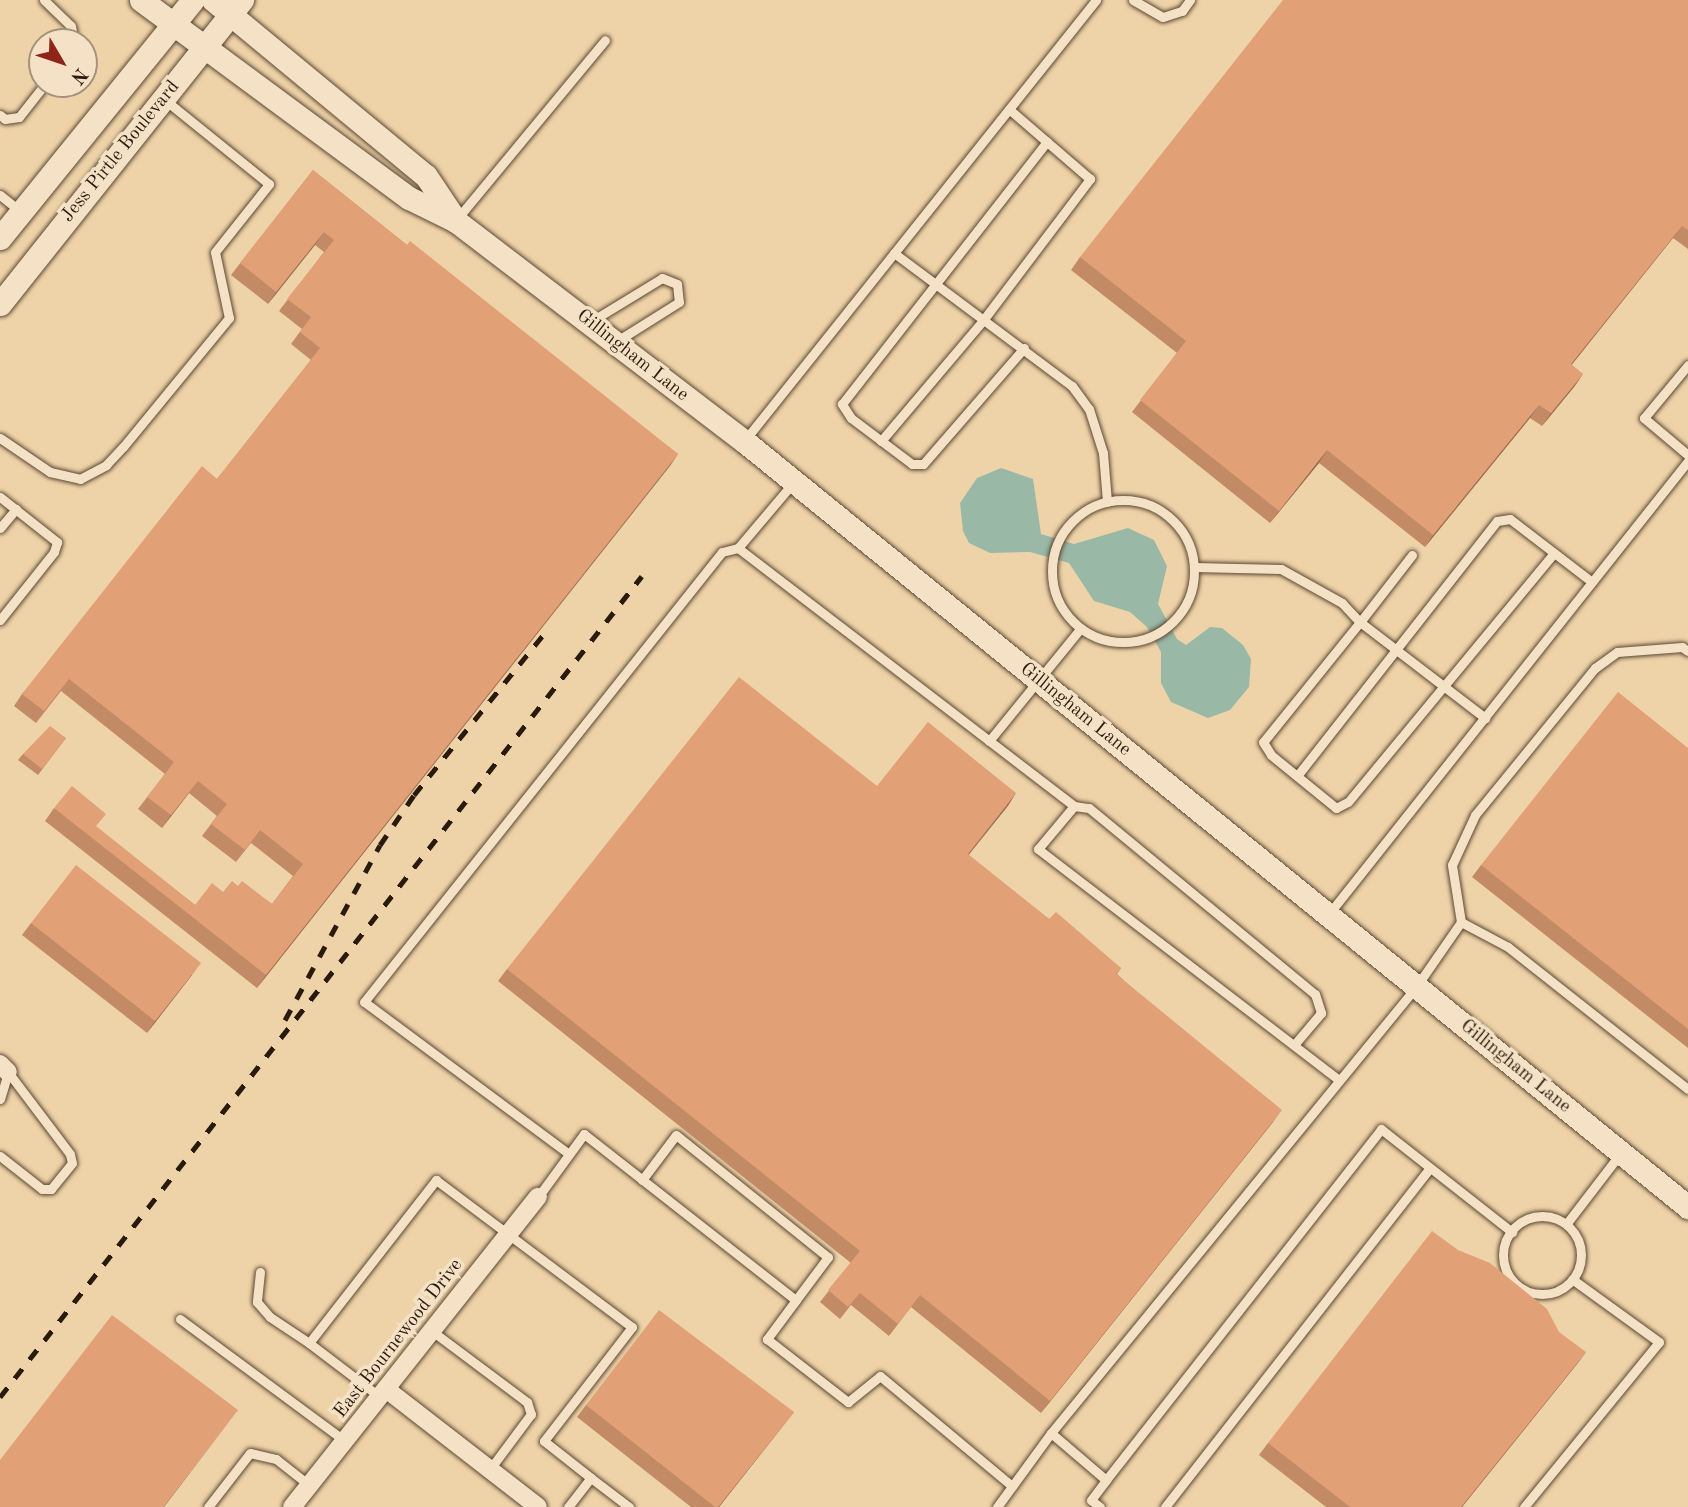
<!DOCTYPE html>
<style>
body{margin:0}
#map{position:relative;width:1688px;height:1507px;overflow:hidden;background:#efd3a8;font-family:"Old Standard TT",serif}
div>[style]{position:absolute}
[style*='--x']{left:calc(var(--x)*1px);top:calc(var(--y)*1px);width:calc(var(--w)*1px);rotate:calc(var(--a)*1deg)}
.water>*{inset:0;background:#9ab8a6}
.roads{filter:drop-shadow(0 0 2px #5b4834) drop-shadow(0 0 2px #5b4834)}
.service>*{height:9px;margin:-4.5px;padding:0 4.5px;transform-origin:4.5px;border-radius:4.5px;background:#f5e2c6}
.service>.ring{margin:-4.5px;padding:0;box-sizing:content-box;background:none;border:9px solid #f5e2c6;border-radius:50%}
.minor>*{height:18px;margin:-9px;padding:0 9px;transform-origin:9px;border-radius:9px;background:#f5e2c6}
.tertiary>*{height:23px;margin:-11.5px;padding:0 11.5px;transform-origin:11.5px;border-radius:11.5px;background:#f5e2c6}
.rail>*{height:5px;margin-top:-2.5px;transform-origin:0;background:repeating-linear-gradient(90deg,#2a1a0d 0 12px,transparent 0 24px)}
.wall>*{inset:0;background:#c28a65}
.shaded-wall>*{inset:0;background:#9e7053}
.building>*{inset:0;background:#e1a076}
span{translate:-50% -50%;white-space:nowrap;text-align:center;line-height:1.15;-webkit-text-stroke:7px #f5e2c6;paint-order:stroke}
.street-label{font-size:19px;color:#2a1a0d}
.north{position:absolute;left:28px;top:28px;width:70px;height:70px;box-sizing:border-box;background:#f5e2c6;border:2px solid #a4927c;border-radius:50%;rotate:129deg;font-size:19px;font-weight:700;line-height:28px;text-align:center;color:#2a1a0d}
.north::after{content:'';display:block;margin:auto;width:24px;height:32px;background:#8f2418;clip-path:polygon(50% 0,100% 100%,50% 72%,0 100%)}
</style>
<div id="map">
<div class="water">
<i style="clip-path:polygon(1001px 468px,1033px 479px,1041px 534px,1074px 544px,1128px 528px,1154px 540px,1167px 566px,1158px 604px,1177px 639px,1186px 645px,1210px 627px,1222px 628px,1243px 645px,1251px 659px,1249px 687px,1230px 710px,1208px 718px,1171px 702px,1161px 683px,1161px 652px,1147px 627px,1130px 612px,1094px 601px,1069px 563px,1030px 552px,990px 553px,969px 543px,963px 531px,960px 503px,977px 478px)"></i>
</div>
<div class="roads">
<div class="service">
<i style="--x:44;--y:0;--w:37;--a:44"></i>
<i style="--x:71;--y:26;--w:16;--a:79"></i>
<i style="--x:1133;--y:0;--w:34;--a:30"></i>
<i style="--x:1163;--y:17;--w:20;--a:-18"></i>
<i style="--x:1182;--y:11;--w:14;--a:-54"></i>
<i style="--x:0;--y:115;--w:6;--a:39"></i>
<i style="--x:5;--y:119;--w:14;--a:-8"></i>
<i style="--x:19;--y:117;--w:42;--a:-51.8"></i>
<i style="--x:0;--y:195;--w:26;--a:39"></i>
<i style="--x:457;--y:219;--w:232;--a:-50.4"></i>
<i style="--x:894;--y:253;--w:222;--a:36.8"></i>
<i style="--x:1072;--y:386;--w:29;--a:54"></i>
<i style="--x:1089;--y:409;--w:46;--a:72.3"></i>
<i style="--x:1103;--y:453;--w:49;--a:85.3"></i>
<i style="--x:590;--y:322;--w:84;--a:-31.4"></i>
<i style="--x:662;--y:278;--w:16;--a:22"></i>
<i style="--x:677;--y:284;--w:18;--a:84"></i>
<i style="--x:679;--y:302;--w:73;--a:147.8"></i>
<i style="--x:1024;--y:348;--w:154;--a:131"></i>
<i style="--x:923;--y:464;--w:11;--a:180"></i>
<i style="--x:912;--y:464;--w:76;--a:-143"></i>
<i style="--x:851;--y:418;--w:17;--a:-123"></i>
<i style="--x:842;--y:404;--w:333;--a:-52"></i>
<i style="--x:1688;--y:365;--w:69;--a:129.7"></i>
<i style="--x:1644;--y:418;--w:57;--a:40.1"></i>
<i style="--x:0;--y:438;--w:60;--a:34.2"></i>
<i style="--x:50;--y:472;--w:31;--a:13"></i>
<i style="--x:80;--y:479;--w:30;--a:-28"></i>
<i style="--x:106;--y:465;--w:25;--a:-47"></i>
<i style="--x:123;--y:447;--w:167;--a:-50.6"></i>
<i style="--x:229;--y:318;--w:67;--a:-102"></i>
<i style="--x:215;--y:252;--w:87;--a:-51.5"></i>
<i style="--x:269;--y:184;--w:134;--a:-141.1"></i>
<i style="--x:745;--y:440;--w:563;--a:-51.42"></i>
<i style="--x:881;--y:441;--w:160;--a:-49.8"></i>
<i style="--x:984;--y:319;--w:176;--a:-52.9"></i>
<i style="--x:1090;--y:179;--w:107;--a:-139.2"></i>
<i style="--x:0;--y:497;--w:73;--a:38.3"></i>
<i style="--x:57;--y:542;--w:10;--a:107"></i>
<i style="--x:54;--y:552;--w:87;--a:128.5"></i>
<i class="ring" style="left:1052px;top:500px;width:133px;height:133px"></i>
<i style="--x:0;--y:528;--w:25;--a:-50"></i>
<i style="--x:738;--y:548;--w:424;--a:37.5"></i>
<i style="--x:1074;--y:806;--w:56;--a:129.9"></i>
<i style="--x:1038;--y:849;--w:379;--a:37.5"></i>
<i style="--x:1412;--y:555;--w:85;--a:127.8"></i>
<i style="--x:1360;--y:622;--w:158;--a:37.5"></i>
<i style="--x:1194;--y:567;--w:87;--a:1.3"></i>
<i style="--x:1281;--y:569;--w:70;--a:29.1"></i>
<i style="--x:1342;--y:603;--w:26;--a:47"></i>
<i style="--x:1360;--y:622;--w:154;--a:128.9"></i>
<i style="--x:1263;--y:742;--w:15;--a:58"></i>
<i style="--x:1271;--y:755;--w:84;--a:39.2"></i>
<i style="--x:1336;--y:808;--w:13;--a:-27"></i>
<i style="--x:1348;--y:802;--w:323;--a:-50.4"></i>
<i style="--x:989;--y:741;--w:144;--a:-50.9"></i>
<i style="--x:1297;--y:776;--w:324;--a:-51.9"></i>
<i style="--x:1497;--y:521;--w:13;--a:-9"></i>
<i style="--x:1510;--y:519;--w:103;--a:37.5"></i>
<i style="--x:1074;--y:806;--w:15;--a:8"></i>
<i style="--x:1089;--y:808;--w:293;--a:39.5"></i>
<i style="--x:1315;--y:994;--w:20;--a:72"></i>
<i style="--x:1321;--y:1013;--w:42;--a:130.2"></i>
<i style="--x:1328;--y:915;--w:579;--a:-51.59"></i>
<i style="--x:1461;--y:922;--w:53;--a:28"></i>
<i style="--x:1508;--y:947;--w:229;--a:38.3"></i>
<i style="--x:0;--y:1099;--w:28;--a:-73"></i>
<i style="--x:569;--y:1154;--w:255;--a:-143.4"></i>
<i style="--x:364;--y:1002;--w:575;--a:-51.5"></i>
<i style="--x:722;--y:552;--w:16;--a:-14"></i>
<i style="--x:738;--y:548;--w:85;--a:-49.8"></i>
<i style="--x:0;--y:1156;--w:53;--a:38.2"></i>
<i style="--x:42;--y:1189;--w:9;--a:0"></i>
<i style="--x:51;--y:1189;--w:33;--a:-51"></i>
<i style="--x:72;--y:1163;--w:9;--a:-103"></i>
<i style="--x:70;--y:1154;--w:103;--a:-127.1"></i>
<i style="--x:642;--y:1180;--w:56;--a:-52.9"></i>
<i style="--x:676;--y:1135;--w:195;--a:38.8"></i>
<i style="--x:828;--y:1257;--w:54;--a:126.7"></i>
<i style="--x:538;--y:1197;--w:78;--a:-53.9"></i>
<i style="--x:584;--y:1134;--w:269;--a:38.1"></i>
<i style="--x:796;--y:1300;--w:49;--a:126.6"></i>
<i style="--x:767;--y:1339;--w:103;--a:37.9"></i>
<i style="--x:848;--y:1402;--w:41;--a:-39.1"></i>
<i style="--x:880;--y:1376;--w:172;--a:39.8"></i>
<i class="ring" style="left:1503px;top:1216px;width:69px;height:69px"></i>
<i style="--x:1567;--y:1223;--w:87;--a:-52.5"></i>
<i style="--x:260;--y:1272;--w:30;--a:96"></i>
<i style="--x:257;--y:1302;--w:20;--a:49"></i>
<i style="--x:270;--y:1317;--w:47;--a:33.7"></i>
<i style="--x:180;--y:1319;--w:205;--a:36.5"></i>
<i style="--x:432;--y:1331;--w:119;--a:36.8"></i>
<i style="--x:527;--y:1402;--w:13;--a:72"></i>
<i style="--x:531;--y:1414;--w:69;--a:126.7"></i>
<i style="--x:380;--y:1397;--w:89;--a:-142.7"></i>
<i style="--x:309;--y:1343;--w:207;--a:-52.1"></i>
<i style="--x:436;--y:1180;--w:245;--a:36.9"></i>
<i style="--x:632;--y:1327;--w:144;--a:127.7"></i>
<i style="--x:544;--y:1441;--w:60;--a:38.2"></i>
<i style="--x:1051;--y:1433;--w:576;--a:-50.7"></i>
<i style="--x:1416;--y:987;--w:79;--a:-55.3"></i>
<i style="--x:1461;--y:922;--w:58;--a:-99"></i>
<i style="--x:1452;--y:865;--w:55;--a:-65.3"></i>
<i style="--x:1475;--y:815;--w:190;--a:-50.8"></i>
<i style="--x:1595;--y:668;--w:27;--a:-36"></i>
<i style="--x:1617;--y:652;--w:65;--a:-4.4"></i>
<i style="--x:1682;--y:647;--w:7;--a:34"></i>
<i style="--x:208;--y:1507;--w:68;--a:-52.1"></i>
<i style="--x:250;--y:1453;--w:27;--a:13"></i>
<i style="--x:276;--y:1459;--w:42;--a:38.2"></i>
<i style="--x:568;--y:1507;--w:37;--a:-52"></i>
<i style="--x:591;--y:1478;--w:48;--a:37.3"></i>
<i style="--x:997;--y:1507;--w:92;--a:-53.9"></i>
<i style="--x:1051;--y:1433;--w:72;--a:40.5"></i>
<i style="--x:1106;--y:1480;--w:446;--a:-51.9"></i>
<i style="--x:1381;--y:1129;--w:167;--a:38.2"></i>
<i style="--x:1100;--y:1507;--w:11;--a:-142"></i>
<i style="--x:1091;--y:1500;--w:25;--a:-53"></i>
<i style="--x:1165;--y:1507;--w:430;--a:-52"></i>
<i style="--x:1524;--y:1507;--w:213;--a:-50.7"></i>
<i style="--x:1659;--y:1342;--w:107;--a:-144.1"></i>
</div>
<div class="minor">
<i style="--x:0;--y:1064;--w:11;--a:45"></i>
<i style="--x:386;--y:1389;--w:192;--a:37.8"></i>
<i style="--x:292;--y:1507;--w:396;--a:-51.6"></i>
</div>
<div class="tertiary">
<i style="--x:141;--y:0;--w:333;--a:36.5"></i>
<i style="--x:409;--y:198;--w:52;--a:26.1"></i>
<i style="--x:456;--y:221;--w:362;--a:37.4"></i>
<i style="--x:744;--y:441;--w:1216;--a:39.06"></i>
<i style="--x:213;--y:0;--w:276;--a:39.6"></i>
<i style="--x:426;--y:176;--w:54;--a:56.3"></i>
<i style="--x:0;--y:238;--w:306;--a:-51"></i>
<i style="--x:0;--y:304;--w:389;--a:-51.5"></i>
</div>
</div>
<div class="rail">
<i style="--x:285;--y:1020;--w:199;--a:-61.5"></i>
<i style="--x:380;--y:845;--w:60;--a:-55.8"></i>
<i style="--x:414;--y:795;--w:212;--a:-51.1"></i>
<i style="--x:0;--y:1397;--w:1042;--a:-51.98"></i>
</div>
<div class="wall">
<i style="clip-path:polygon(1688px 0,1688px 249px,1673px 238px,1571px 365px,1583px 374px,1574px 387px,1542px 426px,1530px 418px,1425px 547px,1319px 463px,1270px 523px,1132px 412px,1177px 353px,1071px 270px,1080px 257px)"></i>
<i style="clip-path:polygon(313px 170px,407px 245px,678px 454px,257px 988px,45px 821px,54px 808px,96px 827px,195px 905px,238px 886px,272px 904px,293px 876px,251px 843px,236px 862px,202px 836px,217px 816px,189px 793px,162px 828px,138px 809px,165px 774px,61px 691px,36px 723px,14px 706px,22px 694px,217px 479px,311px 360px,291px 344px,302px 329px,279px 311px,324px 252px,315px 245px,268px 304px,231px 275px)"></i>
<i style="clip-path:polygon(66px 738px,38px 775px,18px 760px,23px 754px)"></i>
<i style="clip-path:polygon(1688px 748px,1688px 1048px,1472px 877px,1481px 865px)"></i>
<i style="clip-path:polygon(1016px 793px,968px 855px,1049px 919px,1121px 968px,1117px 974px,1273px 1122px,1041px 1413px,911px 1307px,889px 1336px,851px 1305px,840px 1319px,820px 1302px,851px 1263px,498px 981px,507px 969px)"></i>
<i style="clip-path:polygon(31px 923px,192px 975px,147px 1033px,22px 935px)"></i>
<i style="clip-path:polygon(1586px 1352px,1577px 1364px,1462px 1507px,1326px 1507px,1259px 1455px,1268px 1443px)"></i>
<i style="clip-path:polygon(586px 1405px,794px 1412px,719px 1507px,691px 1507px,577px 1417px)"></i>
</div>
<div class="shaded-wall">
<i style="clip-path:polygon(1682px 226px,1673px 238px,1562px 377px,1571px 364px)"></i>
<i style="clip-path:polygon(324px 232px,315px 245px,268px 304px,276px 292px)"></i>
<i style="clip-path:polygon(1583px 374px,1574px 387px,1542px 426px,1551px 413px)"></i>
<i style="clip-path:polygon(1539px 405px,1530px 418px,1425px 547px,1433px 535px)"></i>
<i style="clip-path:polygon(1327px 450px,1319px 463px,1270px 523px,1279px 511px)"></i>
<i style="clip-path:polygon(678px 454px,670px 466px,257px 988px,266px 975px)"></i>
<i style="clip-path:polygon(198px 781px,189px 793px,162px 828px,171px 815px)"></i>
<i style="clip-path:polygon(1016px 793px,1008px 806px,959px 867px,968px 854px)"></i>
<i style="clip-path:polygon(201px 963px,192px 975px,147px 1033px,155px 1021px)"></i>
<i style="clip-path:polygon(1282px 1110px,1273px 1122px,1041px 1413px,1050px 1401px)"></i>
<i style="clip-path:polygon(1586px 1352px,1577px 1364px,1462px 1507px,1461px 1507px)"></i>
<i style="clip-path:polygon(238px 1410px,164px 1507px,163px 1507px)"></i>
<i style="clip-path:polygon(794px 1412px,719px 1507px,718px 1507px)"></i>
</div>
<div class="building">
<i style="clip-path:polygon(1283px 0,1688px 0,1688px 230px,1682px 226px,1571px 364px,1583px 374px,1551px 413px,1539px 405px,1433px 535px,1327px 450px,1279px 511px,1140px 400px,1186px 341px,1080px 257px)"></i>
<i style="clip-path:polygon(313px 170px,407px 245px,410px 241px,678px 454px,266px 975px,54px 808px,72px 786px,106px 814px,96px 826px,195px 905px,212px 883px,223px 892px,232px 881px,238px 886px,242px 881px,272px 904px,303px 864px,260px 830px,245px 850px,211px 824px,227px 804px,198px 781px,171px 815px,147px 797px,174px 762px,69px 679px,44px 711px,22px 694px,202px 466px,217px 479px,320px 348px,300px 332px,311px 317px,287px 299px,334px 240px,324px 232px,276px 292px,240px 263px)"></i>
<i style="clip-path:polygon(739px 677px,877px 786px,928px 722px,1016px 793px,968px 854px,1049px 919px,1056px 912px,1121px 968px,1116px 974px,1282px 1110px,1050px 1401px,920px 1295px,898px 1324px,860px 1293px,848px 1307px,828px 1290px,860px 1251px,507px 969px)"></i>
<i style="clip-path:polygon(1618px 692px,1688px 748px,1688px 1029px,1481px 865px)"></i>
<i style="clip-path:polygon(50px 726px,66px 738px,42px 769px,23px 754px)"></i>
<i style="clip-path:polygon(76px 865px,201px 963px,155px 1021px,31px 923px)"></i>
<i style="clip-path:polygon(1432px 1231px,1458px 1250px,1490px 1263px,1547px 1309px,1559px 1332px,1586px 1352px,1461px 1507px,1350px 1507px,1268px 1443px)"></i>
<i style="clip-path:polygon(659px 1310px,794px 1412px,718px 1507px,715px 1507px,586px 1405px)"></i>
<i style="clip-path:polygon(112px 1315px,238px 1410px,163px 1507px,0 1507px,0 1460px)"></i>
</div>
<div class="street-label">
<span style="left:121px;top:152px;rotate:-51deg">Jess Pirtle Boulevard</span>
<span style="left:632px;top:356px;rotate:38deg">Gillingham Lane</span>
<span style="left:1075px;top:710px;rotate:39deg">Gillingham Lane</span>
<span style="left:1515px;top:1067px;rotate:39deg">Gillingham Lane</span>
<span style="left:399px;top:1339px;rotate:-52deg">East Bournewood Drive</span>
</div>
<div class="north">N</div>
</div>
